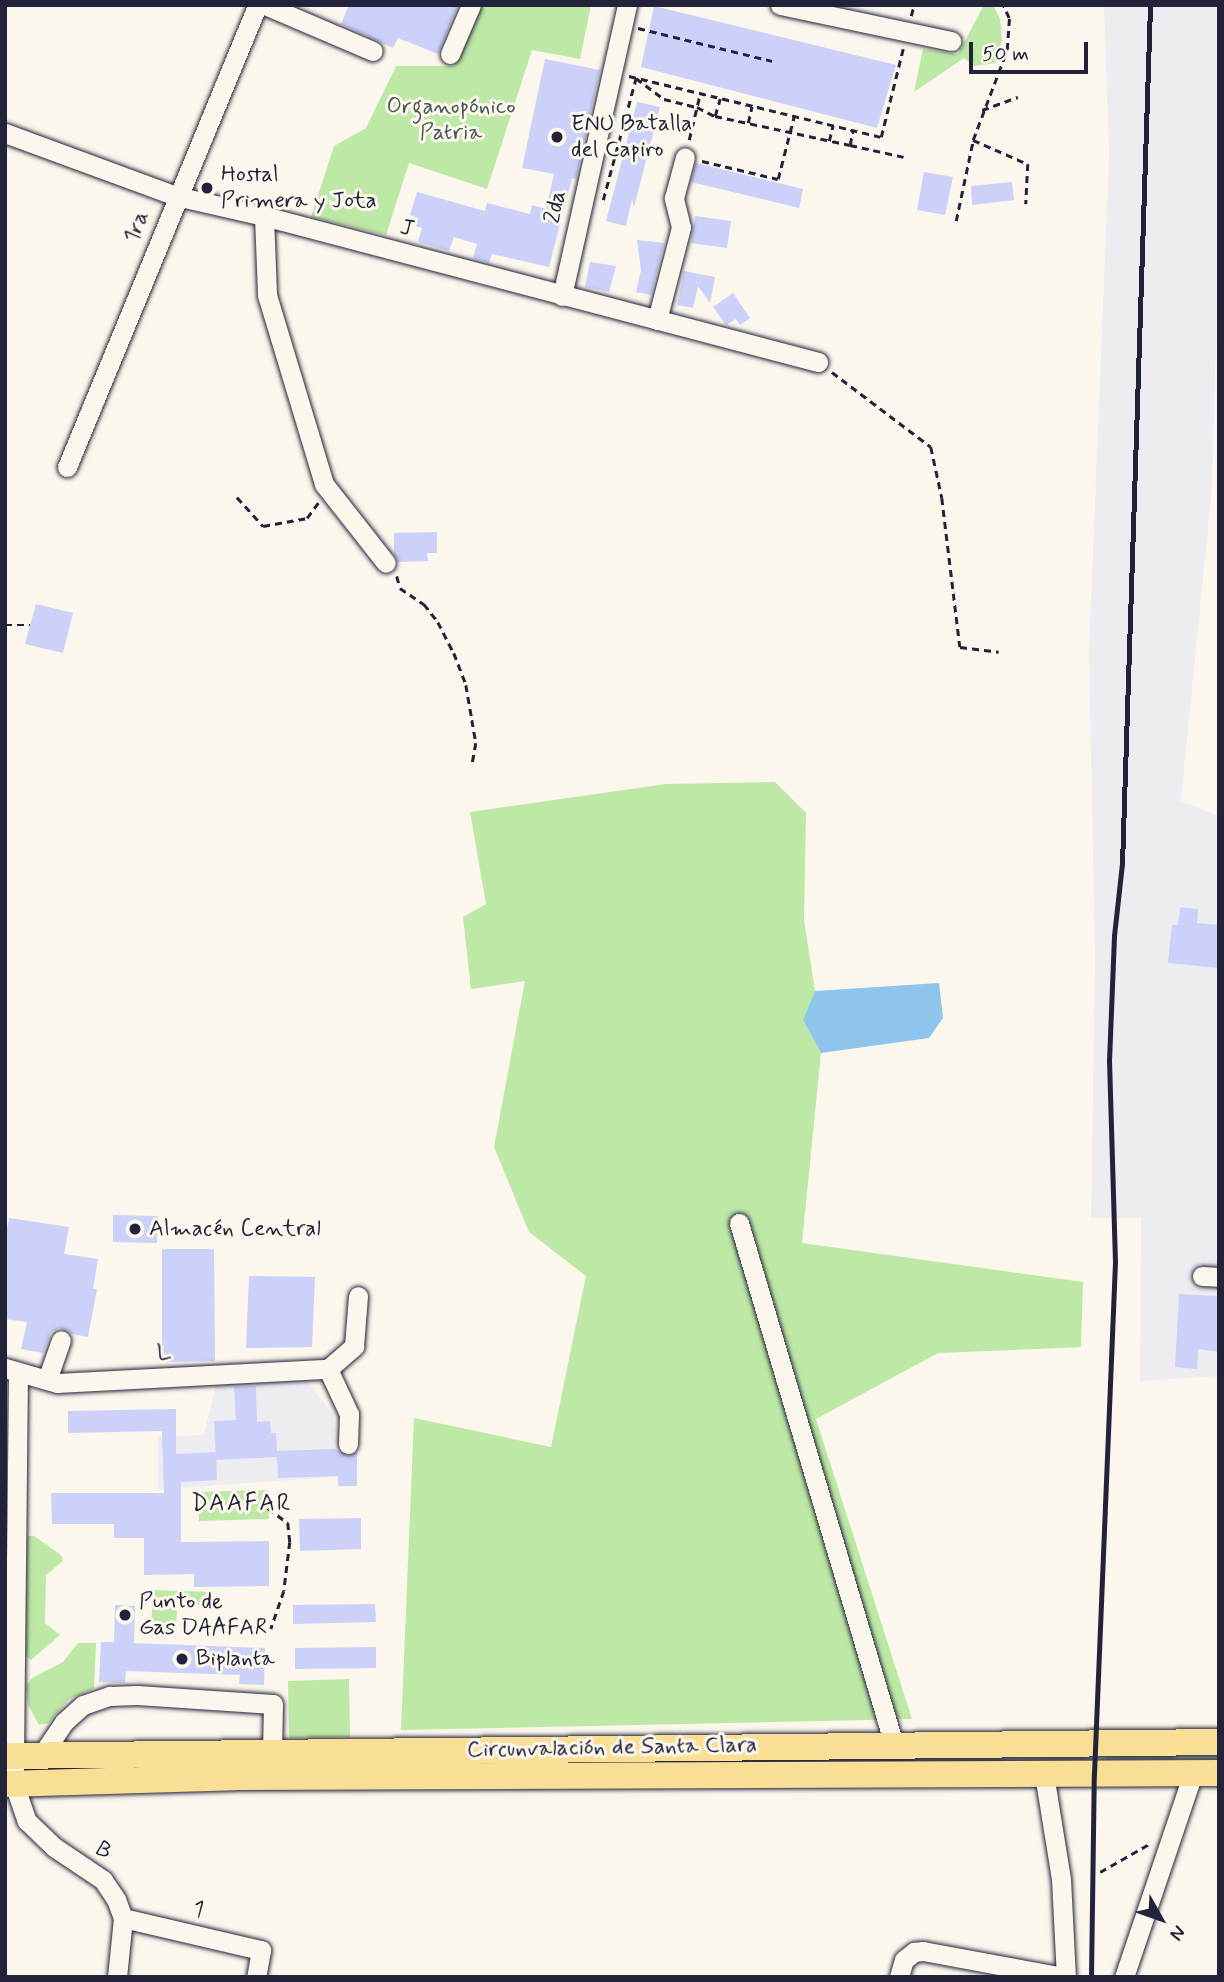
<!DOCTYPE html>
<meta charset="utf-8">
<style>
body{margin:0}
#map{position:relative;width:1224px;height:1982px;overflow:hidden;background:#fbf7ec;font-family:Mynerve,sans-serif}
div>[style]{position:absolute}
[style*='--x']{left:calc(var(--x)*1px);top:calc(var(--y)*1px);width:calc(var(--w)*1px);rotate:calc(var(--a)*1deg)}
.built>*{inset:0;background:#edecf0}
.green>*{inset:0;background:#bde8a5}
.water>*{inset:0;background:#8fc4ed}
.building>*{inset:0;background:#cbd1f9}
.path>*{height:2.5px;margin-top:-1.25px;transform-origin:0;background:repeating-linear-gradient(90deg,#22223b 0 7px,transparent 0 12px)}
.roads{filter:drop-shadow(0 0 2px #22223b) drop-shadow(0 0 2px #22223b)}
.minor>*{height:19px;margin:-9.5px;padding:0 9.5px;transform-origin:9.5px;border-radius:9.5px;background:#fbf7ec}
.highway>*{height:26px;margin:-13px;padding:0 13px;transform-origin:13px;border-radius:13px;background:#f9df96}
.rail>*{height:4.5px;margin:-2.25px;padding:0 2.25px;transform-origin:2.25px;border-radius:2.25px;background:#22223b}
.dots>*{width:19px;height:19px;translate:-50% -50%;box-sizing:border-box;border:4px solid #fbf7ec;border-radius:50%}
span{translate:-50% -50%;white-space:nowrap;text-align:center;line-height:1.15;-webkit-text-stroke:6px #fbf7ec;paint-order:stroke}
.park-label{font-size:23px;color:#495456}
.poi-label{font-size:23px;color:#22223b}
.left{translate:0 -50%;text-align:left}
.street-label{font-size:23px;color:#22223b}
.neighbourhood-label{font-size:24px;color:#22223b;letter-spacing:2px}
.frame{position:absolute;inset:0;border:7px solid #22223b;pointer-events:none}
.north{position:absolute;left:1126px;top:1884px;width:70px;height:70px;-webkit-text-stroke:5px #fbf7ec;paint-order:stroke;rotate:130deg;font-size:19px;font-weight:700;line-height:28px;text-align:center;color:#22223b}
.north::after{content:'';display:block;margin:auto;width:24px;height:32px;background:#22223b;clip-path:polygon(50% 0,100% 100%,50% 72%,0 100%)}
.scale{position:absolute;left:969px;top:42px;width:119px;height:32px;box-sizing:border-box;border:4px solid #22223b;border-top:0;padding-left:9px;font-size:21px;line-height:24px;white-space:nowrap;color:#22223b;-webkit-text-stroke:5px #fbf7ec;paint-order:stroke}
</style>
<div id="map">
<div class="built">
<i style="clip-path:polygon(1104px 5px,1219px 5px,1219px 237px,1212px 488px,1181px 801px,1219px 816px,1219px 1376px,1140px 1381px,1141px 1218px,1091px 1218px,1095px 959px,1089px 652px,1109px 155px)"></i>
<i style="clip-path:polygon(307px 1380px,334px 1417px,336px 1477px,158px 1489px,158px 1437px,204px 1435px,217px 1381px)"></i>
</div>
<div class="green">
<i style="clip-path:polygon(480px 5px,591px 5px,580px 59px,532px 50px,487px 189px,409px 163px,386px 235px,311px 217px,334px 146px,366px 128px,396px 66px,453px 66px)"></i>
<i style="clip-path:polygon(984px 5px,994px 7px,1000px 19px,1002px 40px,995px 63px,974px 66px,964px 58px,914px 92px,923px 49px,958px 54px)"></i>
<i style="clip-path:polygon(775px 782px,806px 813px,804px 920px,815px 991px,803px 1020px,821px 1053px,802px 1243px,1083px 1282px,1081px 1347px,938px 1353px,816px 1419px,912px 1719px,401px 1730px,414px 1418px,551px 1447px,586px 1276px,529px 1232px,494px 1147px,525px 981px,471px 989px,463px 917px,486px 904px,470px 812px,666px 784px)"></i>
<i style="clip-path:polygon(268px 1490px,269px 1519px,199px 1521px,199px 1492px)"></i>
<i style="clip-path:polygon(27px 1536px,34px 1536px,61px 1555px,63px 1561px,46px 1575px,45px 1623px,60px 1635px,31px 1660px,26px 1656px)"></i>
<i style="clip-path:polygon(153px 1590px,211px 1592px,211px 1601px,205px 1605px,177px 1604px,176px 1631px,151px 1630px)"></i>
<i style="clip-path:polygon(78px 1643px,96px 1643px,94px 1688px,69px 1699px,48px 1723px,39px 1725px,28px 1705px,26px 1686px,32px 1678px,63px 1662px)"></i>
<i style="clip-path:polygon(349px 1679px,350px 1737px,289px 1738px,288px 1681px)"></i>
<i style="clip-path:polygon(1107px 1751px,1219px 1751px,1219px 1759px,1107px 1760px)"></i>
</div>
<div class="water">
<i style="clip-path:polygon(939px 983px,943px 1018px,929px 1038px,821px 1053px,803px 1020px,815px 991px)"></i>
</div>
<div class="building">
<i style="clip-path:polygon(349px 5px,458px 5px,438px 54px,398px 38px,393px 48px,341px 24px)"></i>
<i style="clip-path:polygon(654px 6px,896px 65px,877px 128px,641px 67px)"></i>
<i style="clip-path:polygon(545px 59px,600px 70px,576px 179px,572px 178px,549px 267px,492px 254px,489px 263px,473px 258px,477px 244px,454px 237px,449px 251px,418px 242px,422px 228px,416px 226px,418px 218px,410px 215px,417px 192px,485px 211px,487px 203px,530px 214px,532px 205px,546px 209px,554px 174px,522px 168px)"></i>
<i style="clip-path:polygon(637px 102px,660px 107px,634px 207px,632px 199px,626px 226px,606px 221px)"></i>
<i style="clip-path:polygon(696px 163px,803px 189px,799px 208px,691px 182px)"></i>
<i style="clip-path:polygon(924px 172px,953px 177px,945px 215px,917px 210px)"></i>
<i style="clip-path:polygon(1012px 182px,1014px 200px,972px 205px,971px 186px)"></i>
<i style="clip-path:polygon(695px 216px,731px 221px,727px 248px,691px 243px)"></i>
<i style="clip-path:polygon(637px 240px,664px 243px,651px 295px,636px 292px,641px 270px)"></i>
<i style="clip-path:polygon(590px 262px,616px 266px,609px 292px,585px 287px)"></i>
<i style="clip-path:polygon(684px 271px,715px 277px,710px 303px,698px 286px,693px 308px,677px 305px)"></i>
<i style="clip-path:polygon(733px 293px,750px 318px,740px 325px,736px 319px,726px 325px,713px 307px)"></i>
<i style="clip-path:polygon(437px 532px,437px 553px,427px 553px,428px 561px,398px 562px,394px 554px,394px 533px)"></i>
<i style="clip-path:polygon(36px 604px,73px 613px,63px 653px,25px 644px)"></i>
<i style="clip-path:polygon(1180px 907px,1198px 909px,1197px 923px,1219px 925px,1219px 968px,1168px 963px,1172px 925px,1178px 925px)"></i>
<i style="clip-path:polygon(113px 1215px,158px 1216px,157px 1243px,113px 1242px)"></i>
<i style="clip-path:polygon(9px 1218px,69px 1227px,64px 1254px,98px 1259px,93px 1289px,97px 1289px,88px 1337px,72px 1334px,59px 1328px,51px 1332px,43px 1353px,21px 1349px,27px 1322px,5px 1319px,5px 1239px)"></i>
<i style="clip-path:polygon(162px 1249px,214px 1249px,215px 1361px,162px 1362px)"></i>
<i style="clip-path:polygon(249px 1276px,315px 1277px,312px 1347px,246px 1348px)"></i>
<i style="clip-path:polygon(1179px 1294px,1219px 1296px,1219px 1352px,1198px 1349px,1197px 1369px,1175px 1367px)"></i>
<i style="clip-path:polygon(256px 1386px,257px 1422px,270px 1421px,271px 1433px,276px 1433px,277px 1451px,334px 1449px,348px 1456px,357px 1452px,357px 1486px,338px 1486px,338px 1476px,278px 1478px,277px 1457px,216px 1460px,214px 1421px,236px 1420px,234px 1387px)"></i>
<i style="clip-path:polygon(176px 1409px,176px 1454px,216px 1452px,217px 1480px,181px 1482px,181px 1542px,269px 1541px,269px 1586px,194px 1587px,194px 1574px,144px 1575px,144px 1538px,114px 1538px,114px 1524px,52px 1524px,51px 1493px,164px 1493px,162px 1431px,68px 1433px,68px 1411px)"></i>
<i style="clip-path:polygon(361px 1518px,361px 1549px,300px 1551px,299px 1519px)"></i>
<i style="clip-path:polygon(375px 1604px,376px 1622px,293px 1624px,293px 1605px)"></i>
<i style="clip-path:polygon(115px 1605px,135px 1606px,134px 1643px,265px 1648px,264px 1685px,239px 1684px,240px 1675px,126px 1671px,125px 1683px,99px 1682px,101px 1642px,114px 1642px)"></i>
<i style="clip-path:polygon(376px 1647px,376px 1668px,295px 1669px,295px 1648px)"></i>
</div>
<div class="path">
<i style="--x:911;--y:16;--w:11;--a:-75"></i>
<i style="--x:638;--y:28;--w:138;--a:13.8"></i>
<i style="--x:629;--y:76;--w:259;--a:13.6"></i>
<i style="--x:881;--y:137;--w:91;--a:-76"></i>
<i style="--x:982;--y:110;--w:38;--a:-20"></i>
<i style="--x:715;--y:116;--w:18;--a:-74"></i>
<i style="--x:748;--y:123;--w:17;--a:-77"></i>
<i style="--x:689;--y:140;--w:47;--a:-76.6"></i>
<i style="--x:973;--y:140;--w:60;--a:23.6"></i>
<i style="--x:1028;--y:164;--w:40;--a:92.9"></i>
<i style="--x:829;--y:141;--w:16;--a:-76"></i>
<i style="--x:850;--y:145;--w:55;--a:12.5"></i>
<i style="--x:702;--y:161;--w:78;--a:13.3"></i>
<i style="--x:778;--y:179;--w:65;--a:-75.7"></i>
<i style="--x:603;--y:200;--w:126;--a:-74.9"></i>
<i style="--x:636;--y:78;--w:35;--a:37"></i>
<i style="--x:664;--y:99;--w:34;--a:14"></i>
<i style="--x:697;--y:107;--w:20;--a:27"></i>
<i style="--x:715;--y:116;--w:138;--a:12.1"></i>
<i style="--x:850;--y:145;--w:15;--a:-79"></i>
<i style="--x:956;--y:221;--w:83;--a:-78.1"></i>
<i style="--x:973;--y:140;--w:96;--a:-69.3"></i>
<i style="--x:1007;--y:50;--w:32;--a:-86"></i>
<i style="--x:1009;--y:18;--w:14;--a:-115"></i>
<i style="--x:832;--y:372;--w:124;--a:37.1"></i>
<i style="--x:931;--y:447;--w:52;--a:77.8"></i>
<i style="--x:942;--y:498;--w:150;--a:83.1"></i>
<i style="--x:960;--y:647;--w:39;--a:7"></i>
<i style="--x:237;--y:497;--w:39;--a:48"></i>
<i style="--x:263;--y:526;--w:45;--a:-10.3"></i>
<i style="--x:307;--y:518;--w:19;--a:-54"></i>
<i style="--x:397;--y:576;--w:12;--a:76"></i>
<i style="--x:400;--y:588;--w:29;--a:34"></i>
<i style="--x:424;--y:604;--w:23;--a:52"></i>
<i style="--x:438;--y:622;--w:35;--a:63"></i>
<i style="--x:454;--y:653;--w:34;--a:69"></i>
<i style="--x:466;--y:685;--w:36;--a:80"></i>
<i style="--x:472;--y:720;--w:23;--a:80"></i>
<i style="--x:476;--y:743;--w:22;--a:100"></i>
<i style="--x:5;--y:625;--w:25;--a:0"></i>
<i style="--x:268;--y:1508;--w:25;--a:37"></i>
<i style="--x:288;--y:1523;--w:19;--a:84"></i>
<i style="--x:290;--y:1542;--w:49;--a:97"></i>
<i style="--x:284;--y:1591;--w:40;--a:108.9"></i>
<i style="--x:1100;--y:1872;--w:56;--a:-29.7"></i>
</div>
<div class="roads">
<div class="minor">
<i style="--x:265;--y:5;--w:117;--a:23.1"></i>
<i style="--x:780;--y:5;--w:175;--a:11.9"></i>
<i style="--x:450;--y:54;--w:53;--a:-66.8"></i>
<i style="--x:5;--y:133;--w:182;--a:20.2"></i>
<i style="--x:176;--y:196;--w:90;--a:12.8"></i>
<i style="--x:264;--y:216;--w:573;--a:14.76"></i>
<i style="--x:264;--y:216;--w:79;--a:87.8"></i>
<i style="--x:267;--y:295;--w:197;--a:73.2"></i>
<i style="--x:324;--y:484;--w:100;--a:51.9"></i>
<i style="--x:562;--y:296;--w:298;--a:-77.4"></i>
<i style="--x:657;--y:320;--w:96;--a:-75.5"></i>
<i style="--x:681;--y:227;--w:30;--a:-104"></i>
<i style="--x:674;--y:198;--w:42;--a:-75"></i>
<i style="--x:67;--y:467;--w:500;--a:-67.6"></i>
<i style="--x:739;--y:1223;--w:545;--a:73.46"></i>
<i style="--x:1202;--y:1276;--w:17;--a:3"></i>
<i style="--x:5;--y:1368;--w:54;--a:16.1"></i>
<i style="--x:57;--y:1383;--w:271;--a:-3"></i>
<i style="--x:18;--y:1372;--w:412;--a:90.6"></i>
<i style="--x:14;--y:1784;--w:39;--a:71"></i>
<i style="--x:27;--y:1821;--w:37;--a:44"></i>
<i style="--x:54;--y:1847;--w:59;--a:34"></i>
<i style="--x:103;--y:1880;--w:23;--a:56"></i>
<i style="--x:116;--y:1899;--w:20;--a:70"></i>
<i style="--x:123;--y:1918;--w:59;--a:95.8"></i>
<i style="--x:47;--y:1380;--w:42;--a:-70.7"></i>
<i style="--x:348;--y:1444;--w:30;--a:-88"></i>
<i style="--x:349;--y:1414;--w:50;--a:-115"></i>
<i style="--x:328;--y:1369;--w:35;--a:-41"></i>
<i style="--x:354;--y:1346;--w:50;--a:-85.4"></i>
<i style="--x:41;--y:1756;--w:41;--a:-55.9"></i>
<i style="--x:64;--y:1722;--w:25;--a:-42"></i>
<i style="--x:83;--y:1705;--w:28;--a:-19"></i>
<i style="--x:109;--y:1696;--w:28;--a:-2"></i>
<i style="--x:137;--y:1695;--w:136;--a:3.8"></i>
<i style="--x:273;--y:1704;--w:47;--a:91.2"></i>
<i style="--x:1044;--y:1774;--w:106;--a:80.8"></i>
<i style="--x:1061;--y:1879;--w:98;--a:87.1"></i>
<i style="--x:123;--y:1918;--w:142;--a:13.1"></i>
<i style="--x:261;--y:1950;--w:27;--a:100"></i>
<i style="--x:899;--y:1977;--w:18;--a:-74"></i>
<i style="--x:904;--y:1960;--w:13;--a:-39"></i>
<i style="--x:914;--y:1952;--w:9;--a:-6"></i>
<i style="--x:923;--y:1951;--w:142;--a:10.5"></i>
<i style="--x:1124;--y:1977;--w:215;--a:-71.3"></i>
</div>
<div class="highway">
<i style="--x:5;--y:1756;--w:1214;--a:-0.66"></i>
<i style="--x:5;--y:1784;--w:230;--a:-1.7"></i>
<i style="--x:235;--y:1777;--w:984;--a:-0.23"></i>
</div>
</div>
<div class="rail">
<i style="--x:1091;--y:1977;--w:203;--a:-89.2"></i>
<i style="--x:1094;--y:1774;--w:512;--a:-87.65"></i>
<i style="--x:1115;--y:1262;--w:201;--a:-91.7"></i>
<i style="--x:1109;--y:1061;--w:125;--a:-87.7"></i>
<i style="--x:1114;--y:936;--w:72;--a:-83.7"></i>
<i style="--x:1122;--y:864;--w:859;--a:-88.13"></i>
</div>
<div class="dots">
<i style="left:557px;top:137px;background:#22223b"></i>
<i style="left:207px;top:188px;background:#22223b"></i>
<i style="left:135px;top:1229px;background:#22223b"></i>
<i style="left:125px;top:1615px;background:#22223b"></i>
<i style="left:182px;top:1659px;background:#22223b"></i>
</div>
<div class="park-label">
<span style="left:451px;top:120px">Organopónico<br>Patria</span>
</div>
<div class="poi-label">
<span class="left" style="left:571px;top:137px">ENU Batalla<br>del Capiro</span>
<span class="left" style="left:221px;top:188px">Hostal<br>Primera y Jota</span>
<span class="left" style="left:149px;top:1229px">Almacén Central</span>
<span class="left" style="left:139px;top:1615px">Punto de<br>Gas DAAFAR</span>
<span class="left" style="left:196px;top:1659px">Biplanta</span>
</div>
<div class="street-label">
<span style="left:556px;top:207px;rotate:-78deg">2da</span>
<span style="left:137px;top:227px;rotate:-68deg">1ra</span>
<span style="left:407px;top:229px;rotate:15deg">J</span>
<span style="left:164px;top:1353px;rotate:-3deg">L</span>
<span style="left:612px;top:1748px;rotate:-1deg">Circunvalación de Santa Clara</span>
<span style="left:103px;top:1851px;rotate:36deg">B</span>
<span style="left:198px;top:1910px;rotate:13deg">1</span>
</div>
<div class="neighbourhood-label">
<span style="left:242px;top:1504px">DAAFAR</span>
</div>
<div class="frame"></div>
<div class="north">N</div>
<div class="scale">50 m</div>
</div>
